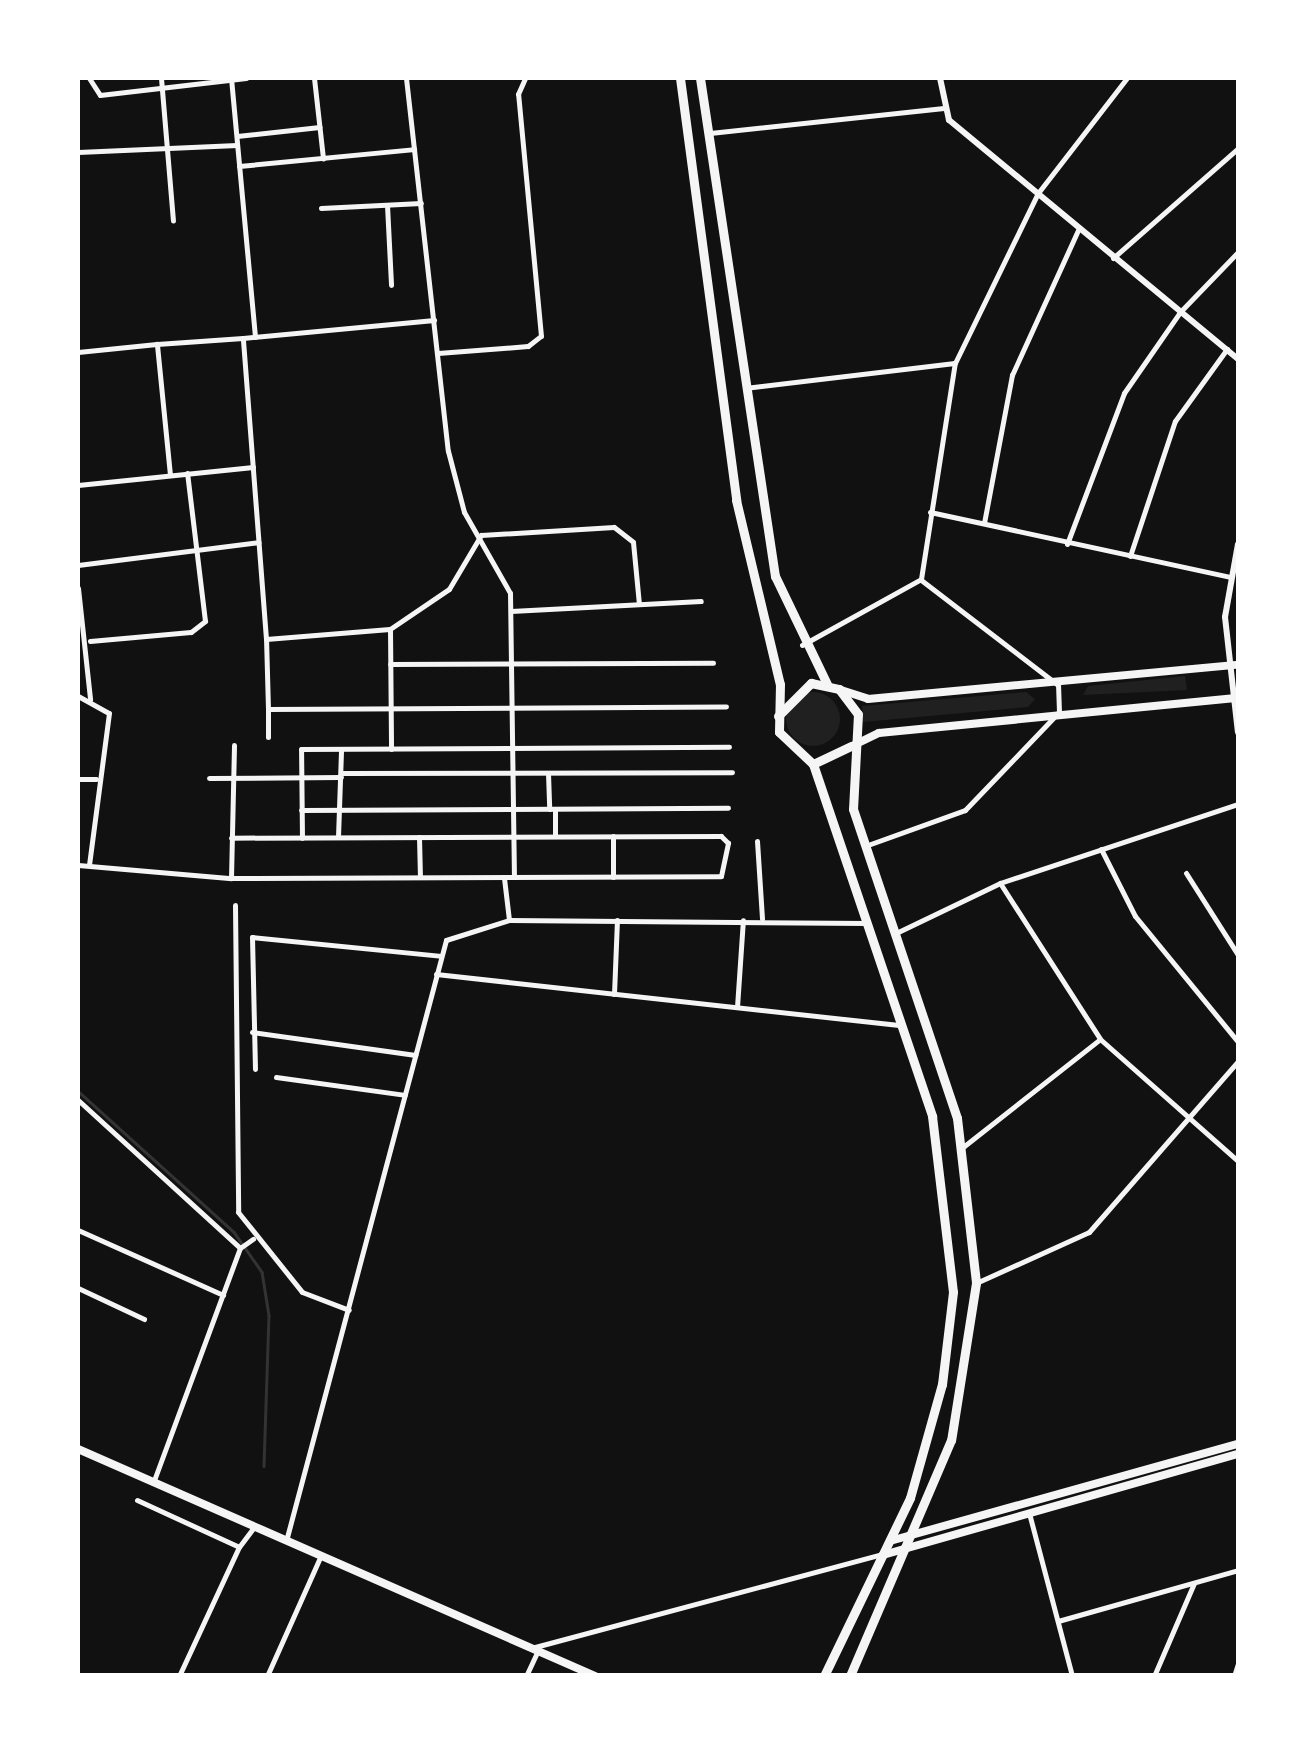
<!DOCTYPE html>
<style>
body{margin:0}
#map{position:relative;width:1316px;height:1753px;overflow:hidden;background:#111;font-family:Helvetica,sans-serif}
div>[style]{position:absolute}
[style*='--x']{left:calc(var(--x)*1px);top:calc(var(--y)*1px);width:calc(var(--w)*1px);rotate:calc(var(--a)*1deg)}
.green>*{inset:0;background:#202020}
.round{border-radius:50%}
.stream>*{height:2.5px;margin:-1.25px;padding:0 1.25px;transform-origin:1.25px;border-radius:1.25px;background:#333}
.minor>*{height:5px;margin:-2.5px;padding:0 2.5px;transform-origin:2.5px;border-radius:2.5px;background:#f5f5f5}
.tertiary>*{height:6px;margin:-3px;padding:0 3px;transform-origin:3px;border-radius:3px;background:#f5f5f5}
.secondary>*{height:8px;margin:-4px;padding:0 4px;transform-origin:4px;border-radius:4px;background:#f5f5f5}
.primary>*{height:9px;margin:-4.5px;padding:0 4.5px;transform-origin:4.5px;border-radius:4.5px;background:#f5f5f5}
span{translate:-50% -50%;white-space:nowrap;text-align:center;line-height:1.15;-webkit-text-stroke:8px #fff;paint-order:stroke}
.frame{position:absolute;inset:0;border:80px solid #fff;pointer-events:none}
</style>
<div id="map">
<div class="green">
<i style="clip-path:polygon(1185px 676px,1187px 690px,1083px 695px,1088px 686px)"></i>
<i class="round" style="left:786px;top:692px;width:54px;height:54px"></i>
<i style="clip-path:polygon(1026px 692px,1035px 699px,1028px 707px,863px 722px,862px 706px)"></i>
</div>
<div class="stream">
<i style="--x:78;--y:1091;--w:210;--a:42.1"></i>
<i style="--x:234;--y:1232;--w:49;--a:55"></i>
<i style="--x:262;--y:1272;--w:44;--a:80.8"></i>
<i style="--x:269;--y:1315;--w:151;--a:91.9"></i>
</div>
<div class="minor">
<i style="--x:89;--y:78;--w:20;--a:57"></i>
<i style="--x:100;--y:95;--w:147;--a:-6.6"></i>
<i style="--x:161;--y:78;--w:143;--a:85.2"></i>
<i style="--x:231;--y:78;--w:260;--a:84.7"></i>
<i style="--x:314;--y:78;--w:81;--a:83.6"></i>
<i style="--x:406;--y:78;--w:375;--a:83.6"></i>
<i style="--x:448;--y:451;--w:63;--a:75.3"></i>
<i style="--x:464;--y:512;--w:93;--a:60.4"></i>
<i style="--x:510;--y:593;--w:284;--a:89.2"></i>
<i style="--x:710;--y:133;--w:235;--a:-6.1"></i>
<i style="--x:237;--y:136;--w:83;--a:-6.2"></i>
<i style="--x:78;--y:152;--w:159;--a:-2.5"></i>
<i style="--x:239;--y:166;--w:176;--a:-5.5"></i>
<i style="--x:387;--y:205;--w:80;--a:87.1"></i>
<i style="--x:321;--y:208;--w:100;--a:-2.9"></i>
<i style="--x:1113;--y:258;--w:167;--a:-41.3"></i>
<i style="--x:78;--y:352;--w:79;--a:-5.8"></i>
<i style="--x:438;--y:353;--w:90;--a:-4.4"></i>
<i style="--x:528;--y:346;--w:16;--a:-38"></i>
<i style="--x:541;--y:336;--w:243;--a:-95.4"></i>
<i style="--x:518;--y:94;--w:17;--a:-66"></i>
<i style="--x:745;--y:388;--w:211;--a:-6.8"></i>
<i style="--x:170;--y:475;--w:132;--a:-95.7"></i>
<i style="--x:157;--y:344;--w:86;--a:-4"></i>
<i style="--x:78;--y:485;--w:176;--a:-5.9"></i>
<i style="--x:930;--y:512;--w:308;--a:12.2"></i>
<i style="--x:984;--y:523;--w:151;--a:-79.3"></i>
<i style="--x:1012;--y:375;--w:162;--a:-65.5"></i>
<i style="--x:1067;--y:544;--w:161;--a:-69.3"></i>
<i style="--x:1124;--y:393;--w:98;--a:-55.3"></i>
<i style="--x:1180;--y:312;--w:83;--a:-46"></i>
<i style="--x:1130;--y:556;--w:142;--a:-71.6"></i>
<i style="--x:1175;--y:421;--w:89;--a:-54.2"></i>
<i style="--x:78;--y:565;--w:182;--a:-7.2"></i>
<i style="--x:921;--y:579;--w:219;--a:-81.1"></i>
<i style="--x:955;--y:363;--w:189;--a:-64"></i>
<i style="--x:1038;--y:193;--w:145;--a:-52.3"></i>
<i style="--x:78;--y:588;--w:112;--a:83.8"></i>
<i style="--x:511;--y:611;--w:190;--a:-3"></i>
<i style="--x:390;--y:629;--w:120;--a:89.5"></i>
<i style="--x:266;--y:639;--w:302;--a:-94.4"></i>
<i style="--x:243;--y:338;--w:192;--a:-5.4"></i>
<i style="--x:90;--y:641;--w:101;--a:-5.1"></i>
<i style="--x:191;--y:632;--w:18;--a:-38"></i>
<i style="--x:205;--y:621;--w:149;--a:-96.9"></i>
<i style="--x:802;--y:645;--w:136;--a:-29"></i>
<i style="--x:390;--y:664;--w:323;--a:-0.2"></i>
<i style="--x:78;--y:696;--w:35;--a:29"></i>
<i style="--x:109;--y:713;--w:153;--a:97.5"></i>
<i style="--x:268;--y:709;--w:70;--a:-91.6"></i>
<i style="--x:266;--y:639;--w:124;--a:-4.6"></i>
<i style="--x:390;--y:629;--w:71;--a:-34.1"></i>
<i style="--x:449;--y:589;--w:63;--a:-59.3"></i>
<i style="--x:481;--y:535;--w:133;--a:-3.4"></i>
<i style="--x:614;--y:527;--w:24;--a:38"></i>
<i style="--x:633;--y:542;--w:62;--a:84.5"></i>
<i style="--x:268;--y:737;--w:28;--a:-90"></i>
<i style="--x:268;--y:709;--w:458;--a:-0.3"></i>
<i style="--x:341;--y:773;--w:391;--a:-0.1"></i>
<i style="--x:548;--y:773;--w:36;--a:88"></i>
<i style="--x:209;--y:778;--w:132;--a:-0.4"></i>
<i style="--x:78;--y:779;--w:18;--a:0"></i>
<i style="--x:555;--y:809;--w:27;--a:90"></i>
<i style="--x:301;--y:810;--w:427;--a:-0.3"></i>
<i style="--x:613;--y:836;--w:41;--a:90"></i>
<i style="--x:338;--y:837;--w:88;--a:-88"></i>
<i style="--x:419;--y:837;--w:40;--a:88.6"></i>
<i style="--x:302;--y:838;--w:89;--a:-90.6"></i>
<i style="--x:301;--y:749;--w:428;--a:-0.3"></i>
<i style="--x:757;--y:841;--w:78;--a:86.3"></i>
<i style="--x:865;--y:846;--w:106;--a:-19.8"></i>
<i style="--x:965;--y:810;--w:136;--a:-46.2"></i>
<i style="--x:1059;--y:712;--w:27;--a:-92"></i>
<i style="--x:1058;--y:685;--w:173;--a:-142.5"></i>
<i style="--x:1101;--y:849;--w:75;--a:63.1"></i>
<i style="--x:1135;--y:916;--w:163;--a:50.7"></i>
<i style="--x:78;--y:865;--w:154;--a:4.9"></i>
<i style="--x:231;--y:878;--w:490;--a:-0.2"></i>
<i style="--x:721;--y:876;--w:34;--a:-78"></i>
<i style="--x:728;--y:843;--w:10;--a:-135"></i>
<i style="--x:721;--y:836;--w:490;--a:179.8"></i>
<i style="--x:1186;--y:873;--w:97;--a:57.6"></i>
<i style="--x:231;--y:878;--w:133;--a:-88.7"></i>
<i style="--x:504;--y:878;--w:42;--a:83.2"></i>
<i style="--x:1000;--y:883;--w:185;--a:57.3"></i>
<i style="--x:1100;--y:1039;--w:184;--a:41.5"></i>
<i style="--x:235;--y:905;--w:307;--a:89.4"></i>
<i style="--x:238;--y:1212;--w:102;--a:51.3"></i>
<i style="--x:302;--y:1292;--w:50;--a:21"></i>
<i style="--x:896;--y:933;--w:115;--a:-25.7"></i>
<i style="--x:1000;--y:883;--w:251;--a:-18.4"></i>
<i style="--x:436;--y:974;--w:468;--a:6.3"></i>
<i style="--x:614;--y:994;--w:74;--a:-87.7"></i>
<i style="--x:737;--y:1007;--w:87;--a:-86.1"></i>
<i style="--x:252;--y:1032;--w:165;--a:8"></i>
<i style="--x:255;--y:1069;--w:132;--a:-91.3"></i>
<i style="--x:252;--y:937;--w:190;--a:5.7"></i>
<i style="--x:276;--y:1077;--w:130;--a:7.9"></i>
<i style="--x:78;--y:1100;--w:219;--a:42.4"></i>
<i style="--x:963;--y:1147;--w:174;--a:-38.2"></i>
<i style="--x:78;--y:1230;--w:159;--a:24.1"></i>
<i style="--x:976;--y:1283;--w:124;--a:-24.3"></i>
<i style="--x:1089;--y:1232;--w:227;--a:-48.9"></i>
<i style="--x:78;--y:1288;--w:73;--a:25.2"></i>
<i style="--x:153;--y:1483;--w:251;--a:-69.7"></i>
<i style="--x:240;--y:1248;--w:16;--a:-35"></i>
<i style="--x:137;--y:1500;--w:112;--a:24.7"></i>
<i style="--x:239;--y:1547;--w:25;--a:-53"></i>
<i style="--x:1029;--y:1513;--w:169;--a:75.2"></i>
<i style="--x:286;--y:1541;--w:622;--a:-75.09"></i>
<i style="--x:446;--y:940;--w:66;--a:-17.6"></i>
<i style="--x:509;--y:920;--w:358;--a:0.5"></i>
<i style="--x:1058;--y:1621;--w:187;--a:-15.8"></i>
<i style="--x:535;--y:1647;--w:359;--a:-15"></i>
<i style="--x:179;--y:1676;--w:142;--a:-65.1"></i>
<i style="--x:267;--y:1676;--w:133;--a:-65.9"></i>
<i style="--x:526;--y:1676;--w:29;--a:-65"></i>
<i style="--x:1154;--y:1676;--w:101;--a:-66.7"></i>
<i style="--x:1234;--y:1676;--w:13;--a:-72"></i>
</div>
<div class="tertiary">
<i style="--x:940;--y:78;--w:43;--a:77.9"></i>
<i style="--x:949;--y:120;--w:375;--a:39.6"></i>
<i style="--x:1238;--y:544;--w:74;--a:100.1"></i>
<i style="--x:1225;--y:617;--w:116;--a:83.6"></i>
</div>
<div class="secondary">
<i style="--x:841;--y:690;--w:28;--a:18"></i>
<i style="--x:868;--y:699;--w:372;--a:-5.3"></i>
<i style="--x:852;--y:746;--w:30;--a:-26"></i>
<i style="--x:879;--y:733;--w:361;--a:-5.6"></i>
<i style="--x:78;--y:1449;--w:565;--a:23.7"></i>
<i style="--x:890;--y:1541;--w:361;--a:-15.6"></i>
<i style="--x:883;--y:1555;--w:369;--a:-15.9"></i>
</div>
<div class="primary">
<i style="--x:680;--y:78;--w:426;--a:82.4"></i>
<i style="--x:736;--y:500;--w:189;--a:76.6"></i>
<i style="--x:780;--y:684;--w:48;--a:91.2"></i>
<i style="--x:779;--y:732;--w:47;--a:43.3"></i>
<i style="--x:813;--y:764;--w:42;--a:-25.3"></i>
<i style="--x:700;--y:78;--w:504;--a:81.44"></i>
<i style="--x:775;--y:576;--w:120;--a:64.3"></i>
<i style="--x:778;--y:716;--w:47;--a:-45"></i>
<i style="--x:811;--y:683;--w:29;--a:12"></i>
<i style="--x:839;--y:689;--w:31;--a:53"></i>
<i style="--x:858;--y:714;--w:95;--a:93"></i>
<i style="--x:853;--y:809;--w:326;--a:71.4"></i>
<i style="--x:957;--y:1118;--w:166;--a:83.4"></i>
<i style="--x:976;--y:1283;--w:159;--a:99"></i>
<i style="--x:951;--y:1440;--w:257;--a:113.2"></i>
<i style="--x:813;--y:764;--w:372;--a:71.3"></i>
<i style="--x:932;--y:1116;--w:177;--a:83.2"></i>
<i style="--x:953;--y:1292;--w:93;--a:96.8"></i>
<i style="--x:942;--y:1384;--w:118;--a:105.7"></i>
<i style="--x:910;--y:1498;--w:198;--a:115.8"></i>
</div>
<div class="frame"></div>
</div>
